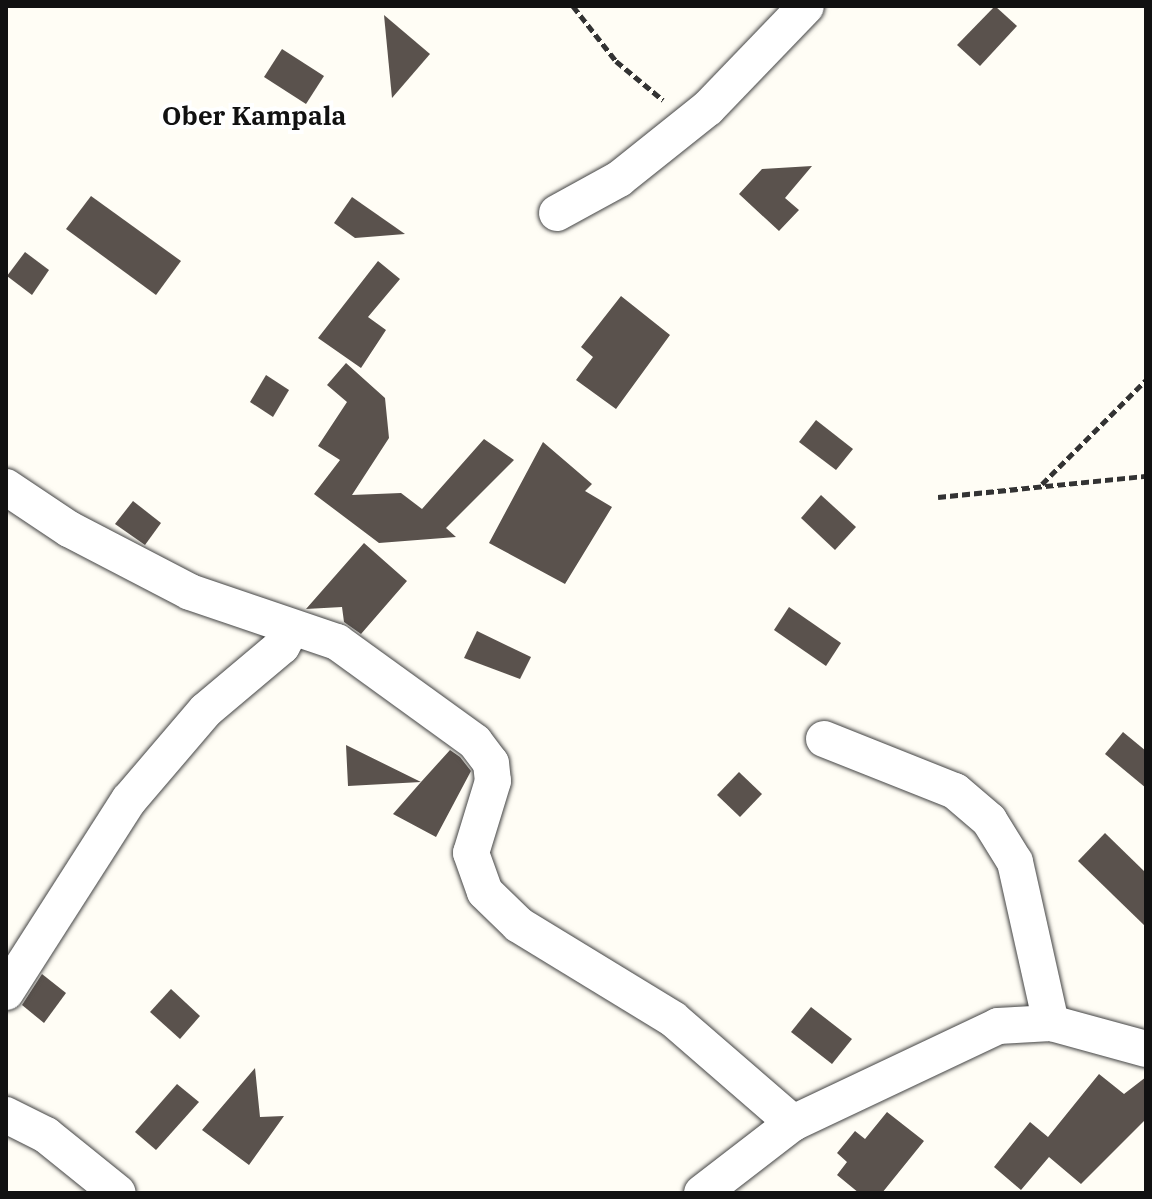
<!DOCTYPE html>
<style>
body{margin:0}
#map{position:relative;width:1152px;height:1199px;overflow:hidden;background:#fffdf5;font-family:"IBM Plex Serif",serif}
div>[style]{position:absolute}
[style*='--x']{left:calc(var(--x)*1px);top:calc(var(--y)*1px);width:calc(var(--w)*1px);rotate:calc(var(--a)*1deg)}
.building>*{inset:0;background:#5a524d}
.path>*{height:5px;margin-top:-2.5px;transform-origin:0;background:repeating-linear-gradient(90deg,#333 0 8px,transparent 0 12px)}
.roads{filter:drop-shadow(0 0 2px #444) drop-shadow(0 0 2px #444)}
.street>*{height:36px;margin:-18px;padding:0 18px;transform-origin:18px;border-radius:18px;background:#fff}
span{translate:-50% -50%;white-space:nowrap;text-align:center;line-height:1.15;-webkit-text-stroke:8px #fff;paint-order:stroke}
.quarter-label{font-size:26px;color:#111;font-weight:700}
.frame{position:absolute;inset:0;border:8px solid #111;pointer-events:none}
</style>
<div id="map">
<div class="building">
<i style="clip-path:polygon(995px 6px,1017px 26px,980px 66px,957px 45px)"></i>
<i style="clip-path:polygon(384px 15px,430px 54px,392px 98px)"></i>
<i style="clip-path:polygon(282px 49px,324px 76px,306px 104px,264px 77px)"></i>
<i style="clip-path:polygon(812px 166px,785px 198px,799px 210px,779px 231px,739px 194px,762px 169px)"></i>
<i style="clip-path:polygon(91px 196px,181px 261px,156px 295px,66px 229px)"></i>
<i style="clip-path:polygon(352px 197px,405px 234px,355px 238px,334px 223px)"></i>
<i style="clip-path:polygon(25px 252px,49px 270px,32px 295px,7px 276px)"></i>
<i style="clip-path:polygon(378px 261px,400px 279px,368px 317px,386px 330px,361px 368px,318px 338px)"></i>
<i style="clip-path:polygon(621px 296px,670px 335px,616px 409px,576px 380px,593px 357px,581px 347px)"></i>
<i style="clip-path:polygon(346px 363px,385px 398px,389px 438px,352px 495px,401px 493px,422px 509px,484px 439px,514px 460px,446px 528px,456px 537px,379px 543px,314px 494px,340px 460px,318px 446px,347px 402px,327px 385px)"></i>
<i style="clip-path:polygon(266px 375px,289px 390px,273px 417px,250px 402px)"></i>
<i style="clip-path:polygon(816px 420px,853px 449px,836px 470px,799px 442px)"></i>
<i style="clip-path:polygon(543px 442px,592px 484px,585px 491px,612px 507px,565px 584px,489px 543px)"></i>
<i style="clip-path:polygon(821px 495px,856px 527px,835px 550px,801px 518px)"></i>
<i style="clip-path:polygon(133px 501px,161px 523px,145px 545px,115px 524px)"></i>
<i style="clip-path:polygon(364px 543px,407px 581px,361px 634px,344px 622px,342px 607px,306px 609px)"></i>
<i style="clip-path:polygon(789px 607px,841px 643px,826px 666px,774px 630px)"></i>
<i style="clip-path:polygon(477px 631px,531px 657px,520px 679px,464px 658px)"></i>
<i style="clip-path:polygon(1123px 732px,1146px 751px,1146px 788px,1105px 754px)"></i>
<i style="clip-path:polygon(346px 745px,421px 782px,450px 750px,460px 757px,471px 771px,436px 837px,393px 814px,421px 782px,348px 786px)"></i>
<i style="clip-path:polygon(739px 772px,762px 794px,740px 817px,717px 795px)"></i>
<i style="clip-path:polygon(1105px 833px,1146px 873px,1146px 927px,1078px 861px)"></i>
<i style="clip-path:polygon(42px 974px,66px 993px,44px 1023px,22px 1005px)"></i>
<i style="clip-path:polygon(171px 989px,200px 1016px,180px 1039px,150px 1012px)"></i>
<i style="clip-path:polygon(811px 1007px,852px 1039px,832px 1064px,791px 1032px)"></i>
<i style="clip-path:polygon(255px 1068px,260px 1117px,284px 1116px,249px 1165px,202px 1130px)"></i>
<i style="clip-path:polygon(1099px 1074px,1124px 1094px,1146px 1077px,1146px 1119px,1081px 1184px,1049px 1157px,1021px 1190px,994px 1167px,1030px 1122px,1048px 1137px)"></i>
<i style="clip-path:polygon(177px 1084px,199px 1102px,156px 1150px,135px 1132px)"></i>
<i style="clip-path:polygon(887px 1112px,924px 1141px,882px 1193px,859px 1193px,837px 1175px,847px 1162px,837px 1153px,855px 1131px,865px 1139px)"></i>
</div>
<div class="path">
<i style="--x:573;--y:6;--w:70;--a:52"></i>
<i style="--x:616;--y:61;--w:61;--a:39.7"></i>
<i style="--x:1042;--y:484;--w:147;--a:-45"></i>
<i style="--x:938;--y:497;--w:209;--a:-5.8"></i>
</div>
<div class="roads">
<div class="street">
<i style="--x:557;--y:213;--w:71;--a:-28.7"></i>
<i style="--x:619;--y:179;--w:114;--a:-38.6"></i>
<i style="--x:708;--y:108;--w:141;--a:-46.1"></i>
<i style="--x:6;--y:487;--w:76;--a:33.7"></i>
<i style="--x:69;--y:529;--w:136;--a:27.5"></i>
<i style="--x:190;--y:592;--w:155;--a:18.8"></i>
<i style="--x:337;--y:642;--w:170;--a:35.9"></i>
<i style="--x:475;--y:742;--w:26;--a:53"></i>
<i style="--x:491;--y:763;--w:18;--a:84"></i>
<i style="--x:493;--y:781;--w:75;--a:107"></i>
<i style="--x:471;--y:853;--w:41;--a:70.3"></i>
<i style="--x:485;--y:892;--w:47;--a:44.1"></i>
<i style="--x:519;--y:925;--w:180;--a:31.4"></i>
<i style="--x:673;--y:1019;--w:159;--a:40.9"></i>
<i style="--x:824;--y:739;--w:141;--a:21.7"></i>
<i style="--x:955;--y:791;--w:45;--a:40.5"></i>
<i style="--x:989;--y:820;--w:49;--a:58.2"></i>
<i style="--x:1015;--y:862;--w:165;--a:77.4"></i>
<i style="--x:6;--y:992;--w:228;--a:-57.4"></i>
<i style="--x:129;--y:800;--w:118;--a:-49.5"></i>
<i style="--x:206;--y:710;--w:99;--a:-40.1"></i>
<i style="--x:282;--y:646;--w:19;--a:-62"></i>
<i style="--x:6;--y:1115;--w:45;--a:26.6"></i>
<i style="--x:46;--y:1135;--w:92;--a:38.9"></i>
<i style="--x:702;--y:1193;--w:115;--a:-37.6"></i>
<i style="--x:793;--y:1123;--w:227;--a:-25.3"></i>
<i style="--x:998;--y:1026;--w:53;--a:-3.2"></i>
<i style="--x:1051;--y:1023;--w:98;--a:15.3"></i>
</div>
</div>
<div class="quarter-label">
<span style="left:254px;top:116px">Ober Kampala</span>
</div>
<div class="frame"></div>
</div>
